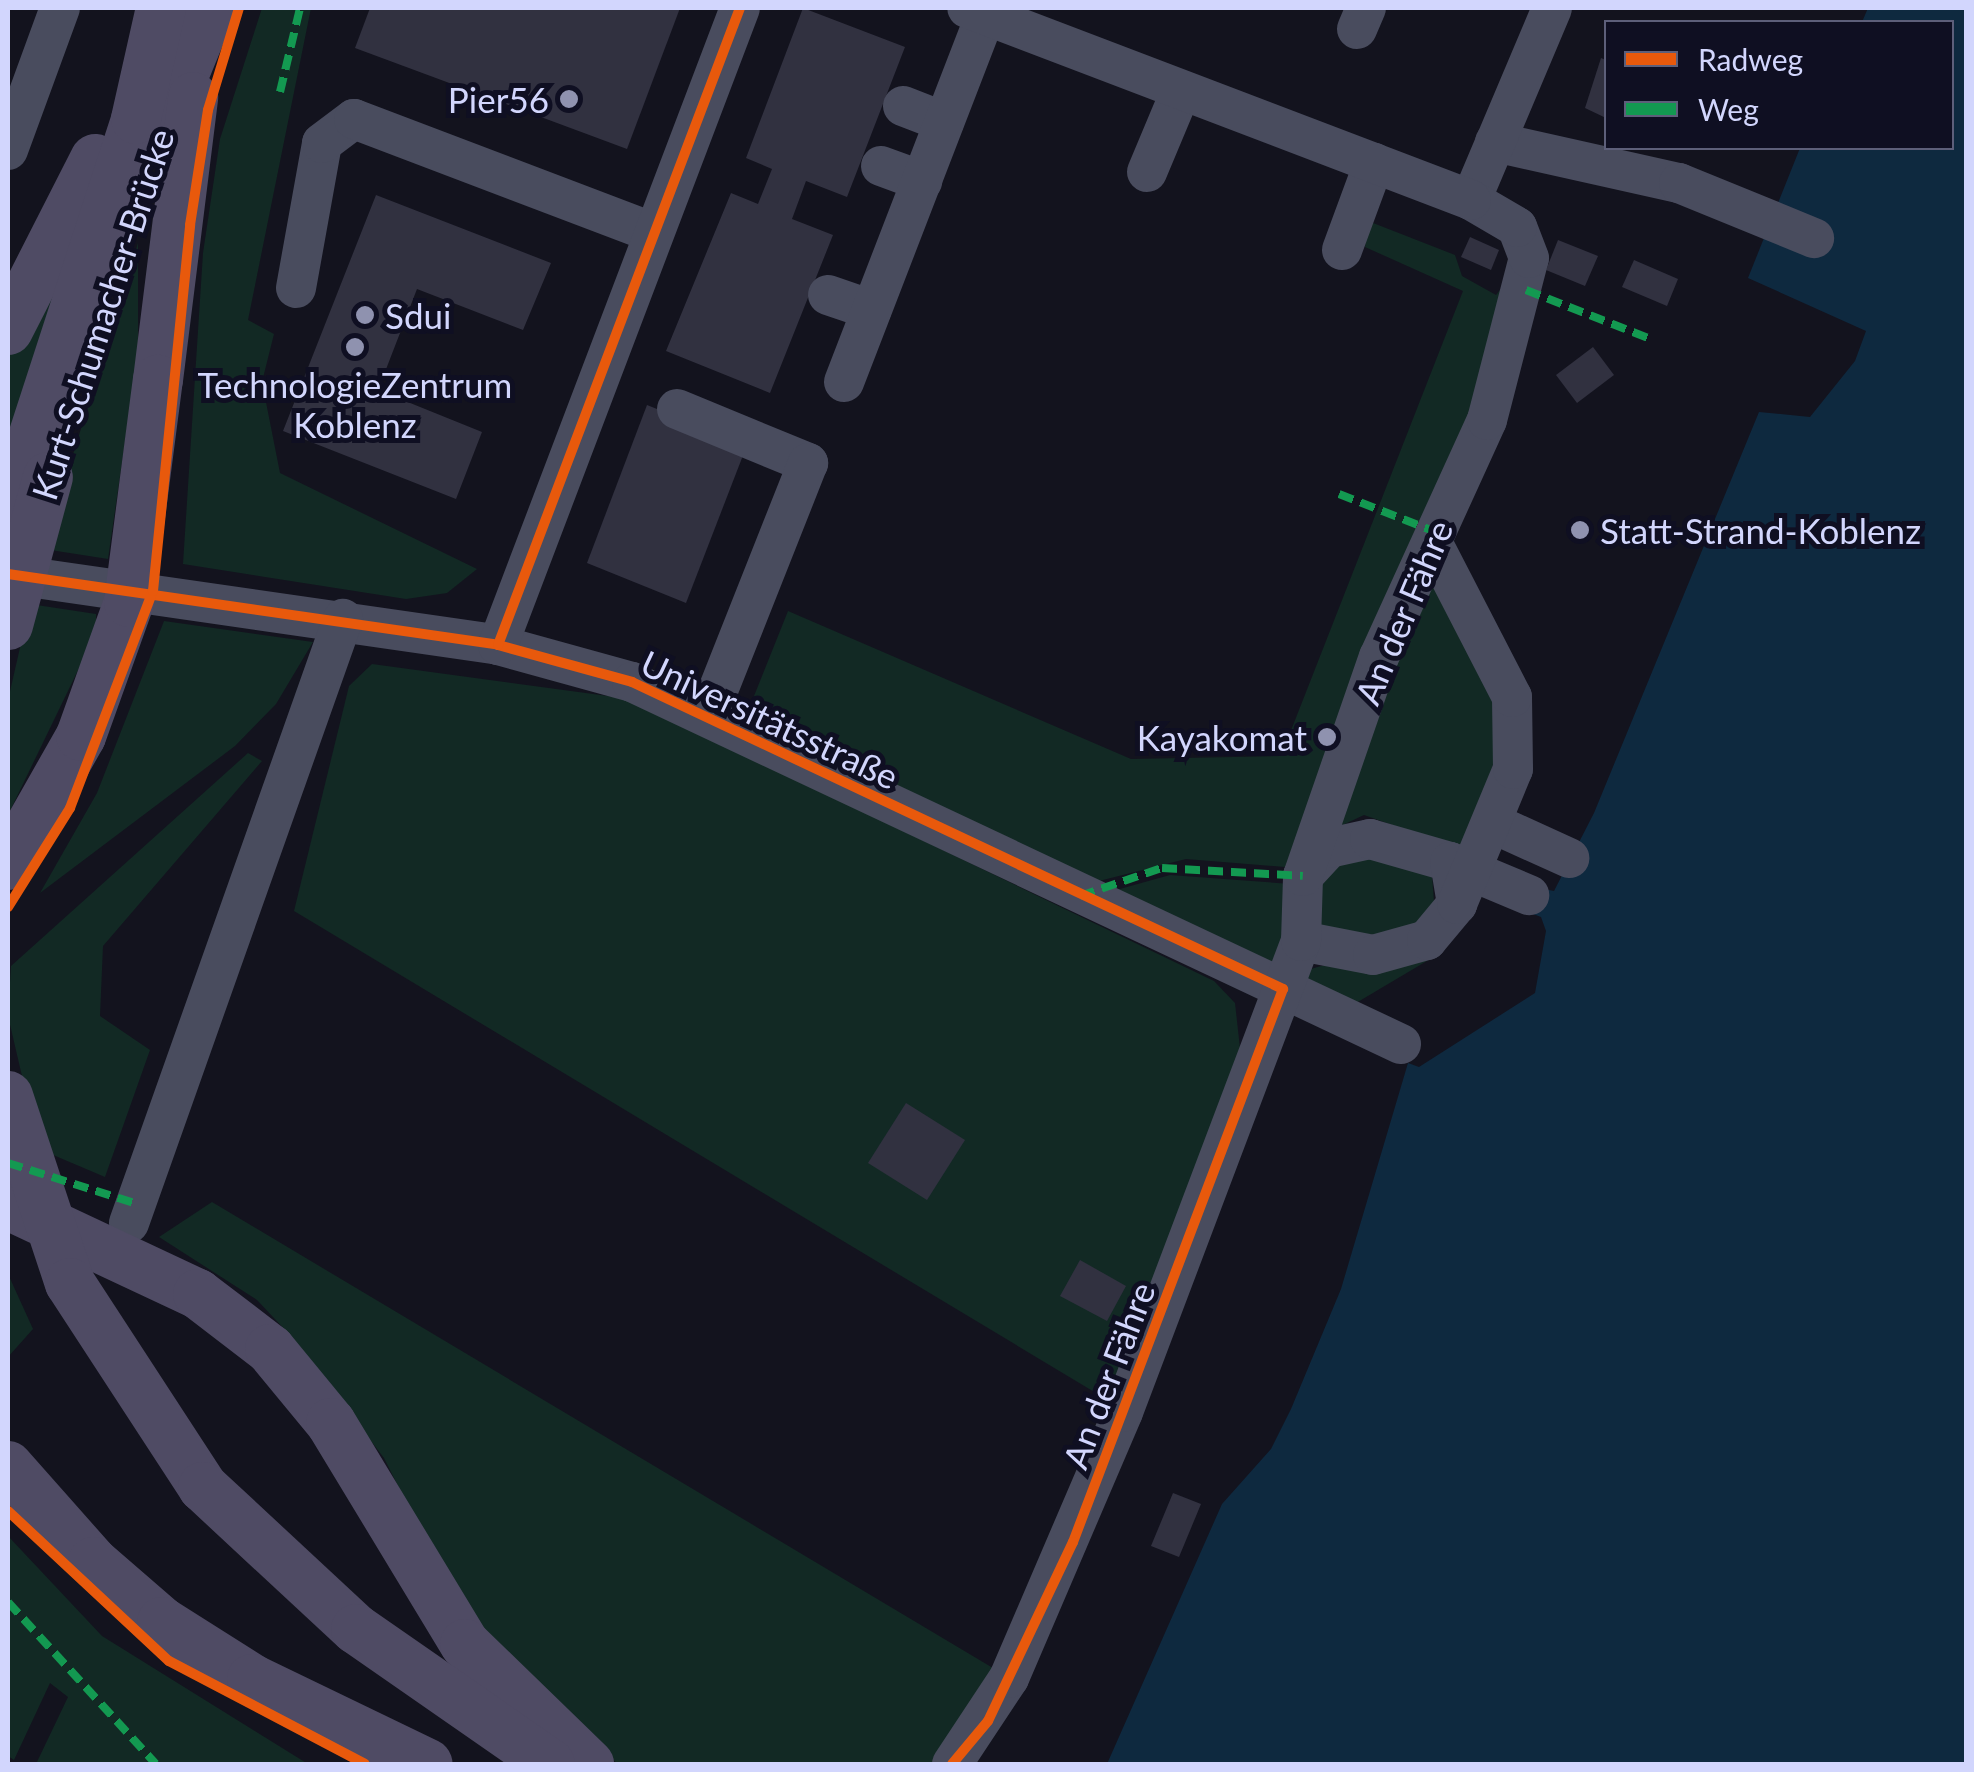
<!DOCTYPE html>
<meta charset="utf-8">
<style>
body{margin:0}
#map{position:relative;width:1974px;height:1772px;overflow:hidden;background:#13131e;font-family:Lato,sans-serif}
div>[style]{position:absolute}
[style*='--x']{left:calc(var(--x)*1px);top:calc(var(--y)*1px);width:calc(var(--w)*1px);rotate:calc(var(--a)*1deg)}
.green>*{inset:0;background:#122924}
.water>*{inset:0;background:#0e293f}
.building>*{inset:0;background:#313140}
.minor>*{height:40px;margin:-20px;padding:0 20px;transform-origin:20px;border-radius:20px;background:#494c5e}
.major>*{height:50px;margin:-25px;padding:0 25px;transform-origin:25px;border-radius:25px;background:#4f4b64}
.major-bridge>*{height:50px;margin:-25px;padding:0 25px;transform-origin:25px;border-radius:25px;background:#4f4b64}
.quiet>*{height:8px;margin-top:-4px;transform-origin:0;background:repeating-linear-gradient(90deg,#139951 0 15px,transparent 0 23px)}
.cycleway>*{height:10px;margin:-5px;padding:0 5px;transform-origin:5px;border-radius:5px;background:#e8590c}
.dots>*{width:28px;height:28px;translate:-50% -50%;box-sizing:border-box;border:5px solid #0f0f22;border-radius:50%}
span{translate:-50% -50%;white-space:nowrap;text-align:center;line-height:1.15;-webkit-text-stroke:10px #0f0f22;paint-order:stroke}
.poi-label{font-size:35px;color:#d2d6fd}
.right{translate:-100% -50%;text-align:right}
.left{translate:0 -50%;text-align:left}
.street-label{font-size:35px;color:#d2d6fd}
.frame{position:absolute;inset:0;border:10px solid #d2d6fd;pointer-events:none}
.legend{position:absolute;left:1604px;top:20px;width:350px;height:130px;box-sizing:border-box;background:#0f0f22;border:2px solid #5d5f7a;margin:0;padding:12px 18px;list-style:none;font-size:30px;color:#d2d6fd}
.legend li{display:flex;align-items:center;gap:20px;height:50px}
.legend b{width:50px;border:2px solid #5d5f7a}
</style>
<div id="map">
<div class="green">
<i style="clip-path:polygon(262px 8px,311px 8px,248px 320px,274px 334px,262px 382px,280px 473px,477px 569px,447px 593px,406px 599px,183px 564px,203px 253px,220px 139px)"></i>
<i style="clip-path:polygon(1368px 221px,1455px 255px,1462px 276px,1496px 295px,1507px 281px,1478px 412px,1285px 867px,1186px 859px,1091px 883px,748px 711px,788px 611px,1131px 759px,1281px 756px,1463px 291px,1365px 247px)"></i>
<i style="clip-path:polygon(138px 243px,138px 352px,108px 559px,44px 549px)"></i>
<i style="clip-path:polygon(74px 246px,8px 456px,8px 358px)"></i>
<i style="clip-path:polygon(1430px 570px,1507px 720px,1466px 851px,1364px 815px,1332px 830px)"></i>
<i style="clip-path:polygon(30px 604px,96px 614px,96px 633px,8px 815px,8px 700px)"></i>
<i style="clip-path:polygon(164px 621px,313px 642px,276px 704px,235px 746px,40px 893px,97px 793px)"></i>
<i style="clip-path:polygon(372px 664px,630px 699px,1214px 981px,1235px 1003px,1240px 1048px,1111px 1402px,294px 911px,349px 686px)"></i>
<i style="clip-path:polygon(248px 753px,262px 761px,103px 946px,100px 1016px,150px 1050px,105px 1177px,39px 1149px,8px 1016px,11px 966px)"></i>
<i style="clip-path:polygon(1358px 849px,1432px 875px,1434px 902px,1410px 936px,1326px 933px,1314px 915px,1323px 873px)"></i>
<i style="clip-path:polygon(1170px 875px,1292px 884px,1278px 971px,1109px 892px)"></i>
<i style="clip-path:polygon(1442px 952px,1351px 1006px,1302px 983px,1307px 970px,1339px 961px)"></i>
<i style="clip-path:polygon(212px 1202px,1008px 1677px,949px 1764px,618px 1764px,513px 1669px,450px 1590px,384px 1458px,289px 1334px,257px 1300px,159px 1237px)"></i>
<i style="clip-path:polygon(8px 1274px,33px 1329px,8px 1357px)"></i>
<i style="clip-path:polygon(8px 1536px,102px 1636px,308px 1764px,36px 1764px,68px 1697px,50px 1683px,14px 1760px,8px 1756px)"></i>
</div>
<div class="water">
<i style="clip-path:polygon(1868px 8px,1966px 8px,1966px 1764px,1107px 1764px,1222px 1504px,1271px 1449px,1291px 1409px,1341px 1289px,1408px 1063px,1419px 1067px,1535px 993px,1546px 931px,1541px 917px,1523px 910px,1533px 887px,1554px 891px,1594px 813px,1759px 412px,1810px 417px,1855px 361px,1866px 331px,1748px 278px,1800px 148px,1952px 148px,1952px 22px,1862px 22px)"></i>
</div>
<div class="building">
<i style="clip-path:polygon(370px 8px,680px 8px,627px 149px,355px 48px)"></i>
<i style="clip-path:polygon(803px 8px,905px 47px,847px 197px,806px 181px,792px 219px,833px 235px,770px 393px,666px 351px,731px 193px,758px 204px,772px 169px,746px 158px)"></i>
<i style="clip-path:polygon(1601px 58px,1606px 60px,1606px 118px,1585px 108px)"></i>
<i style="clip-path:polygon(376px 195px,551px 263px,523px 330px,417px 289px,378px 390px,482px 432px,456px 499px,283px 431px)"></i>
<i style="clip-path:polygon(1470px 237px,1499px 250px,1491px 270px,1461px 257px)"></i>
<i style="clip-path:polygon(1558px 240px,1598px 256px,1585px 286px,1546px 270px)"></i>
<i style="clip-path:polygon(1634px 260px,1678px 279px,1667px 306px,1622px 287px)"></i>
<i style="clip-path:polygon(1593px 347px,1614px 375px,1577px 403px,1556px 375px)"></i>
<i style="clip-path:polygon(647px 405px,747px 445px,686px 603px,587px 563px)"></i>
<i style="clip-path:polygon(906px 1103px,965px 1140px,927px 1200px,868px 1163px)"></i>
<i style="clip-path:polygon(1080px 1260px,1126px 1286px,1107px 1321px,1060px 1296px)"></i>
<i style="clip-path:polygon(1173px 1493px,1201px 1504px,1179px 1557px,1151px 1546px)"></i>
</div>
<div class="minor">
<i style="--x:1357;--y:29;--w:23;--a:-67"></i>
<i style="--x:903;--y:106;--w:44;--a:21.3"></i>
<i style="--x:1495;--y:142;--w:189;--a:12.6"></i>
<i style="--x:1679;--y:183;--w:146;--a:22.2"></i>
<i style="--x:8;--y:150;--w:151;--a:-69.9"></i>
<i style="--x:881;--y:166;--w:44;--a:20.1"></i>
<i style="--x:1147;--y:172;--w:86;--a:-67.3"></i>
<i style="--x:1471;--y:200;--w:208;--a:-67.1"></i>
<i style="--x:1342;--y:250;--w:93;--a:-69.8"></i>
<i style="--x:296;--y:288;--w:147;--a:-79.8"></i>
<i style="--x:322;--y:143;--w:40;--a:-37"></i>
<i style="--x:354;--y:119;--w:319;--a:20.8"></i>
<i style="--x:828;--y:295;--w:46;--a:18.8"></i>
<i style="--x:844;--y:382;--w:401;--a:-68.9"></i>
<i style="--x:677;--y:409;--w:142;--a:22.4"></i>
<i style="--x:808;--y:463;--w:272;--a:111.6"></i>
<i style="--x:8;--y:574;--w:495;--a:8.2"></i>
<i style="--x:498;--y:645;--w:139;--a:15.4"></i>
<i style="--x:632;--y:682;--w:850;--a:25.21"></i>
<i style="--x:498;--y:645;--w:681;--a:-69.2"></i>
<i style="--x:1492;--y:823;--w:85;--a:24.4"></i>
<i style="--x:1450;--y:862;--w:86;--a:22.7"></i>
<i style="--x:1303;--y:876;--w:38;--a:-47"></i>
<i style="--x:1329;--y:848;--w:42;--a:-12.4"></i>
<i style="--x:1370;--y:839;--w:83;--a:16"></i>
<i style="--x:1450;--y:862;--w:43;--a:80.5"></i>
<i style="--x:1301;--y:941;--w:73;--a:11"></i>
<i style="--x:1373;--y:955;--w:56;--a:-15.5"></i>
<i style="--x:1427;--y:940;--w:47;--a:-50.2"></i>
<i style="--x:1457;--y:904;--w:146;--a:-67.5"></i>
<i style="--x:1513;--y:769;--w:72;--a:-90.8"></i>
<i style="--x:1512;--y:697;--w:174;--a:-117.3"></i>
<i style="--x:129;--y:1223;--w:641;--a:-70.49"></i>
<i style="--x:952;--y:1764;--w:103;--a:-56.5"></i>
<i style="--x:1009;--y:1678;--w:289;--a:-66.8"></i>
<i style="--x:1123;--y:1412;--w:504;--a:-69.3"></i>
<i style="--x:1301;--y:941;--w:65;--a:-88.2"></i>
<i style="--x:1303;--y:876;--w:232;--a:-70.9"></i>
<i style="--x:1379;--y:657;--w:260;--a:-65.5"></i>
<i style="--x:1487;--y:420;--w:167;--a:-75.5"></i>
<i style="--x:1529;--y:258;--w:33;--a:-111"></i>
<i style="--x:1517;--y:227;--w:53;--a:-149.6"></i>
<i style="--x:1471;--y:200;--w:539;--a:-159.15"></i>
</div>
<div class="major">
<i style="--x:159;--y:135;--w:137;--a:-67.7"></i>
<i style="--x:8;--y:330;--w:192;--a:-63"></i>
<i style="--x:158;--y:380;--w:285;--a:-82.9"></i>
<i style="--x:8;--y:514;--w:415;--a:-72"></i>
<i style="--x:136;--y:119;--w:114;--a:-77.3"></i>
<i style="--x:8;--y:865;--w:148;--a:-60.5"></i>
<i style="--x:8;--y:1205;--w:210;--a:25.1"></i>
<i style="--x:198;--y:1294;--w:91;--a:37.4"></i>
<i style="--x:270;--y:1349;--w:96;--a:50.5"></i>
<i style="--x:331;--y:1423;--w:258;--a:58.8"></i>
<i style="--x:465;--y:1644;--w:173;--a:44.1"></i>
<i style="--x:8;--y:1466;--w:128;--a:48.5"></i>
<i style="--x:93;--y:1562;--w:91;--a:41"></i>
<i style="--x:162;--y:1622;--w:107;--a:32.3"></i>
<i style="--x:252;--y:1679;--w:195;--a:25.8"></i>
</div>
<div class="major-bridge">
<i style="--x:8;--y:625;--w:153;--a:-74.9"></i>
<i style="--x:81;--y:736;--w:142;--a:-70.3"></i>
<i style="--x:129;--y:602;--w:224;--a:-82.6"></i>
<i style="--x:8;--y:1096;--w:197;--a:71.7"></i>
<i style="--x:70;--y:1283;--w:244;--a:56.9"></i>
<i style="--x:203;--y:1487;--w:209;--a:42.9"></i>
<i style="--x:356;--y:1629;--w:236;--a:34.8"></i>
</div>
<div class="quiet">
<i style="--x:280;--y:92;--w:86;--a:-76.6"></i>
<i style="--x:1526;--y:290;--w:136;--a:21.5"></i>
<i style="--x:1339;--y:494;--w:104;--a:21.4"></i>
<i style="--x:1080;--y:896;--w:87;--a:-18.9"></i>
<i style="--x:1162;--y:868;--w:141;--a:3.2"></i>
<i style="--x:8;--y:1163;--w:132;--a:17.6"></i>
<i style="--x:8;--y:1602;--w:219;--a:47.6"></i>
</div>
<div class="cycleway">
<i style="--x:8;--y:574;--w:495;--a:8.2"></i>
<i style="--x:498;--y:645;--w:139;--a:15.4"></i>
<i style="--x:632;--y:682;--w:720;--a:25.25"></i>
<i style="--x:1283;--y:989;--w:592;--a:110.79"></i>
<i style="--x:1073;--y:1542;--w:198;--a:115.4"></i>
<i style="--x:988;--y:1721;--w:56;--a:129.9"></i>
<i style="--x:498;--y:645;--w:681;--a:-69.2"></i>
<i style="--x:8;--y:907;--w:117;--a:-57.9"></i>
<i style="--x:70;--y:808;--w:232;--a:-69.1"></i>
<i style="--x:153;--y:591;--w:368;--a:-84.2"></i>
<i style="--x:190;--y:225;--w:116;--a:-81.1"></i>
<i style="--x:208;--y:110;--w:107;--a:-73.1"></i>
<i style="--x:8;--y:1511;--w:220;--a:43"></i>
<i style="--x:169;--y:1661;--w:221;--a:27.7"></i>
</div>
<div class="dots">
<i style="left:569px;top:99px;background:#8f92af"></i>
<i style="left:365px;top:315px;background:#8f92af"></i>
<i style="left:355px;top:347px;background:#8f92af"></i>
<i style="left:1580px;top:530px;background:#8f92af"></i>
<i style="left:1327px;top:737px;background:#8f92af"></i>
</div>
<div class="poi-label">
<span class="right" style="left:549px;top:99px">Pier56</span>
<span class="left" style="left:385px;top:315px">Sdui</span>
<span style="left:355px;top:404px">TechnologieZentrum<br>Koblenz</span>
<span class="left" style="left:1600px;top:530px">Statt-Strand-Koblenz</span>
<span class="right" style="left:1307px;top:737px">Kayakomat</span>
</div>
<div class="street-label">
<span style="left:102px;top:314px;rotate:-72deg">Kurt-Schumacher-Brücke</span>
<span style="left:1403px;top:612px;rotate:-67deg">An der Fähre</span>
<span style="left:770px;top:719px;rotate:25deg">Universitätsstraße</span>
<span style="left:1108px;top:1375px;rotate:-69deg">An der Fähre</span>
</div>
<div class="frame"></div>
<ul class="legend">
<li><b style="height:12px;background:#e8590c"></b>Radweg</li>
<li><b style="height:12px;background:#139951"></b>Weg</li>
</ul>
</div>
